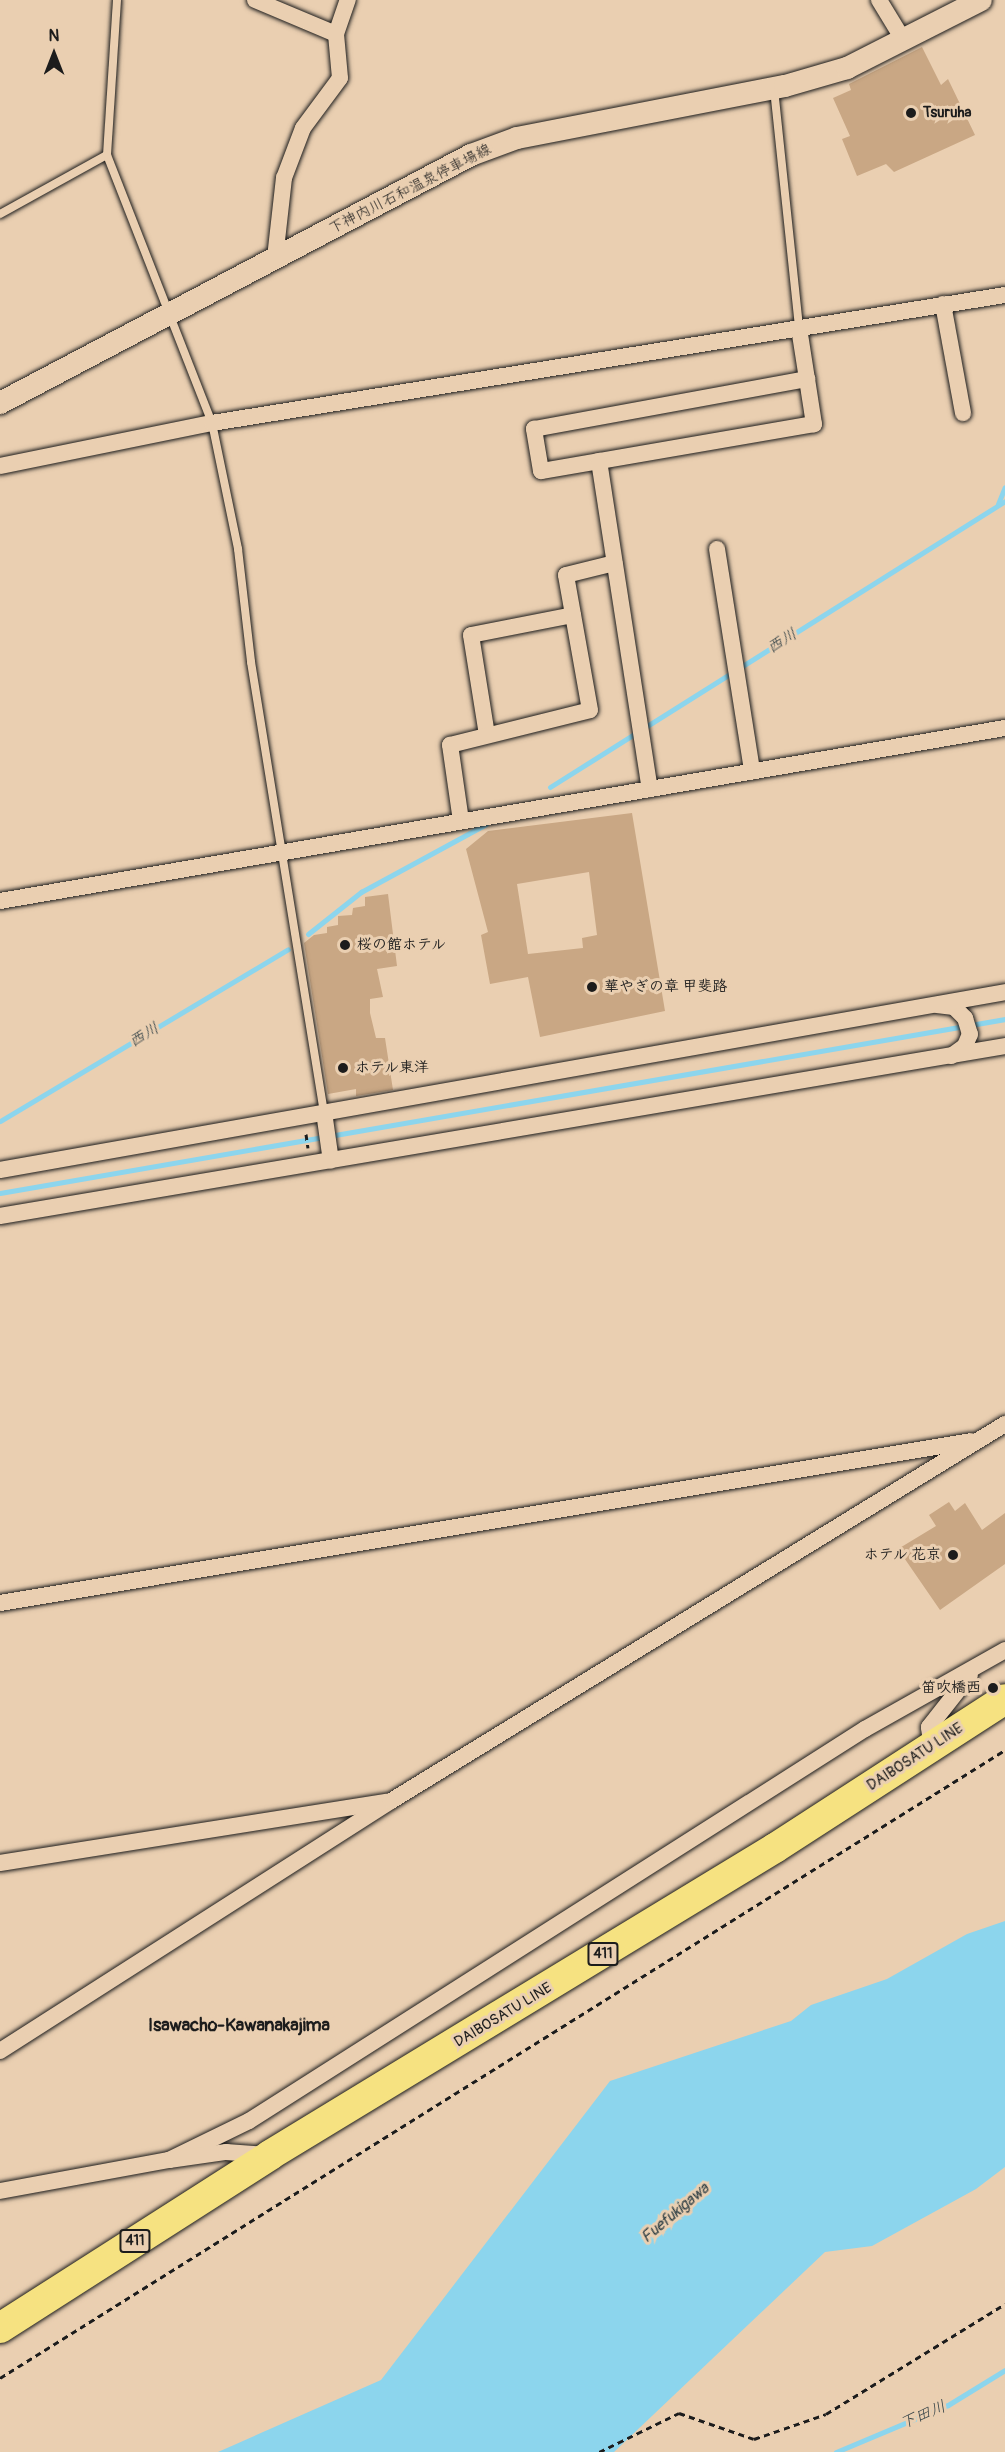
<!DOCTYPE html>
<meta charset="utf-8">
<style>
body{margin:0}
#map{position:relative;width:1005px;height:2452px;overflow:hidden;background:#eacfb1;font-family:Pangolin,"Klee One",sans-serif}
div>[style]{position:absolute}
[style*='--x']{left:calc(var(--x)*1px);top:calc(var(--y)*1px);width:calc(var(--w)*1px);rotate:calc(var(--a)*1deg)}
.water>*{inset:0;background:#8cd5ed}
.stream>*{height:5px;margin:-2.5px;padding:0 2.5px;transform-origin:2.5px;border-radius:2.5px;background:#8cd5ed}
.building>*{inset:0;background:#c9a784}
.path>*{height:3px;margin-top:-1.5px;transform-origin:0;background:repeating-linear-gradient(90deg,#1c1c1c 0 6px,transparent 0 10.5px)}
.roads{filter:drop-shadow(0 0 2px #1c1c1c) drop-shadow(0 0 2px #1c1c1c)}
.lane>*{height:8px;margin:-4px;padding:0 4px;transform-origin:4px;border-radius:4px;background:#eacfb1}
.street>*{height:16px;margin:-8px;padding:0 8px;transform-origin:8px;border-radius:8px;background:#eacfb1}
.secondary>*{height:22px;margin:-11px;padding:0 11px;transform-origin:11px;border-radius:11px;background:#eacfb1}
.highway>*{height:30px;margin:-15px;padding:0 15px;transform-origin:15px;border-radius:15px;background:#f6e281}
.dots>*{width:16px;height:16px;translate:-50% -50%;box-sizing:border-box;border:3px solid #eacfb1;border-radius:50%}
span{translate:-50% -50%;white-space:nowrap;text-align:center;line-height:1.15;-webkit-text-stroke:6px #eacfb1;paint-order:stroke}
.shield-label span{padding:2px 4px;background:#eacfb1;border:2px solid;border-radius:4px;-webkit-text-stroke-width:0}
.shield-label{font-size:14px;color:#1c1c1c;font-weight:700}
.poi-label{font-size:15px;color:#1c1c1c;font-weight:700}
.left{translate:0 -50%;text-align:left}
.right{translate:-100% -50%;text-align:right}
.street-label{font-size:15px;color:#1c1c1c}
.water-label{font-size:16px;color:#324146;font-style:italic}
.quarter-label{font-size:18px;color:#1c1c1c;font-weight:700}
.north{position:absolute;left:24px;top:24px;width:60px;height:60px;-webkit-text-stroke:4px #eacfb1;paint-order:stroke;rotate:0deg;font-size:16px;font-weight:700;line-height:24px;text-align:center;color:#1c1c1c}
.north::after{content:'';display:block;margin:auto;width:21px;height:27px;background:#1c1c1c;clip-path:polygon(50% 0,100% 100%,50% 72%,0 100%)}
</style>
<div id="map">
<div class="water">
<i style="clip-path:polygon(1005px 1921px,1005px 2167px,976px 2189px,872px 2246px,825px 2252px,614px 2452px,218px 2452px,381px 2380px,610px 2081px,791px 2021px,811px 2005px,887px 1979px,967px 1934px)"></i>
</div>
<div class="stream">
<i style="--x:998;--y:504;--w:18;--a:-68"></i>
<i style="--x:550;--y:787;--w:537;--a:-32.15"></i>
<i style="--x:308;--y:934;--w:68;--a:-38.4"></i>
<i style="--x:361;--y:892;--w:142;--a:-28.5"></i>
<i style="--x:0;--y:1121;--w:335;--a:-30.8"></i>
<i style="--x:0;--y:1193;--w:1020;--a:-9.82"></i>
<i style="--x:836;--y:2452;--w:121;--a:-22.8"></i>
<i style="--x:948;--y:2405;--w:67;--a:-31.6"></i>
</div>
<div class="building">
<i style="clip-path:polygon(922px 47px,941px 85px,948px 79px,975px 135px,894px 172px,886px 164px,857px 176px,842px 139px,850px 136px,833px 98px,851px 90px,849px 84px)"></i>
<i style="clip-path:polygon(evenodd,632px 813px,665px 1011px,540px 1037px,528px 977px,490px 984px,481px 935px,488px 932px,466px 849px,488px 831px,632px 813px,589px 872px,597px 935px,582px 938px,583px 948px,528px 954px,517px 884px,589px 872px)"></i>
<i style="clip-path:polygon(388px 894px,397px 966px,377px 969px,383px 997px,370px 999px,370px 1013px,376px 1038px,385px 1038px,393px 1090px,356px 1096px,356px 1089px,328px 1094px,304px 943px,314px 935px,327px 933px,327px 927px,338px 925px,338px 916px,352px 915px,353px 908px,365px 906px,365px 897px)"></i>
<i style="clip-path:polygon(949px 1502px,955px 1511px,965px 1503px,982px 1530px,1005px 1513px,1005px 1564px,940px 1610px,898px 1549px,936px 1526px,929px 1515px)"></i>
</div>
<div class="path">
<i style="--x:306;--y:1134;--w:14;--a:82"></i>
<i style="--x:0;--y:2378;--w:1185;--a:-32"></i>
<i style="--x:599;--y:2452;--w:89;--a:-26"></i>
<i style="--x:679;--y:2413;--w:79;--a:19.1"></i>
<i style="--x:754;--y:2439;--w:76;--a:-19.1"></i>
<i style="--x:826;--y:2414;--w:210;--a:-31.6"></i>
</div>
<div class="roads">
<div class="lane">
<i style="--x:117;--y:0;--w:155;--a:93.7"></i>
<i style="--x:107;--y:155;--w:288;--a:68.6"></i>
<i style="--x:212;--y:423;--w:129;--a:78.3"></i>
<i style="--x:238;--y:549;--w:114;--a:83.4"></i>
<i style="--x:251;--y:662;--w:456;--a:80.8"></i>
<i style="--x:774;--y:89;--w:240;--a:84"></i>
<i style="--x:0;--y:214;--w:122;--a:-28.9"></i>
</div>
<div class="street">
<i style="--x:255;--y:0;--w:88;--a:22.8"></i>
<i style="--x:336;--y:34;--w:36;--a:-71"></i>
<i style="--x:879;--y:0;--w:48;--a:58.6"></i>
<i style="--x:275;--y:258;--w:81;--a:-83.6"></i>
<i style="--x:284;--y:178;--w:53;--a:-69.2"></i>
<i style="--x:303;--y:128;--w:62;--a:-53.5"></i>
<i style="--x:340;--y:78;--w:44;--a:-95.2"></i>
<i style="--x:943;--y:304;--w:111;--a:79.6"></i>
<i style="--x:799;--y:328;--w:52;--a:81.1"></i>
<i style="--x:807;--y:379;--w:46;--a:81.2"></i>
<i style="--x:814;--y:424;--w:277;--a:170.2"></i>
<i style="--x:541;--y:471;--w:43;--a:-99.5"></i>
<i style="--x:534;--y:429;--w:278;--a:-10.4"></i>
<i style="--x:599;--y:461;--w:332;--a:81.2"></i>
<i style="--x:0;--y:466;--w:216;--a:-11.5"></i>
<i style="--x:212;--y:423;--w:803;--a:-9.17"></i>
<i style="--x:717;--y:549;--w:225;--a:81"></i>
<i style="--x:487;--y:735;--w:101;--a:-99.1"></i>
<i style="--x:471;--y:635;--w:104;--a:-11.1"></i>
<i style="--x:461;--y:821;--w:77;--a:-98.2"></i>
<i style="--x:450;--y:745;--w:144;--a:-14"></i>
<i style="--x:590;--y:710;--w:137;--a:-100.1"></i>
<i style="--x:566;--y:575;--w:50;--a:-13.8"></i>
<i style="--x:0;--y:901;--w:1020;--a:-9.77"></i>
<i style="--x:937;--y:1005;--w:17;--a:7"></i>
<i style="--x:954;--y:1007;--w:16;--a:45"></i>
<i style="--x:965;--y:1018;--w:17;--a:73"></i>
<i style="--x:970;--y:1034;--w:13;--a:113"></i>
<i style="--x:965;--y:1046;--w:17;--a:144"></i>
<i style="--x:324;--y:1112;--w:49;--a:81.9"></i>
<i style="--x:0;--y:1170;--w:1021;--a:-10.04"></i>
<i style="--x:0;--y:1216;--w:1019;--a:-9.6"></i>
<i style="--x:0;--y:1603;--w:984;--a:-9.47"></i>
<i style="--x:932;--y:1747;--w:20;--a:-99"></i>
<i style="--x:929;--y:1727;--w:66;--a:-51.7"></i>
<i style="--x:0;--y:1863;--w:392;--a:-9"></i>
<i style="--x:0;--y:2051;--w:464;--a:-32.6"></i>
<i style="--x:391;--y:1801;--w:721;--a:-31.55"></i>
<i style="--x:169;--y:2160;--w:89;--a:-26"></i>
<i style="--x:249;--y:2121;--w:730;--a:-32.47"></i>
<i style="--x:865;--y:1729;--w:161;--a:-29.4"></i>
<i style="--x:0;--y:2191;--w:172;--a:-10.4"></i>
<i style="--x:169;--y:2160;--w:58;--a:-8"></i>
<i style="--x:226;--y:2152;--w:41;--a:4.2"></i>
</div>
<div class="secondary">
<i style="--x:0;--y:403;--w:532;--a:-27.77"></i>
<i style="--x:471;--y:155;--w:49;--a:-20.3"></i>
<i style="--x:517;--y:138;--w:273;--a:-11"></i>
<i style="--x:785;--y:86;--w:65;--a:-16.2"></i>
<i style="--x:847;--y:68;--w:150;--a:-26.9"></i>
</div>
<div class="highway">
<i style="--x:0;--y:2328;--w:321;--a:-32.6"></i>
<i style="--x:270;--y:2155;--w:591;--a:-31.3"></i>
<i style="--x:775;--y:1848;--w:274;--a:-32.9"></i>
</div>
</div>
<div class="dots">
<i style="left:911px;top:113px;background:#1c1c1c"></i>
<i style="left:345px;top:945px;background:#1c1c1c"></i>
<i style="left:592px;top:987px;background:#1c1c1c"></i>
<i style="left:343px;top:1068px;background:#1c1c1c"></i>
<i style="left:953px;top:1555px;background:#1c1c1c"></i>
<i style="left:993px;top:1688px;background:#1c1c1c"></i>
</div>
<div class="shield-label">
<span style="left:603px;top:1954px">411</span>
<span style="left:135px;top:2241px">411</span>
</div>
<div class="poi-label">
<span class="left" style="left:923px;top:113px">Tsuruha</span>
<span class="left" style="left:357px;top:945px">桜の館ホテル</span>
<span class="left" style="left:604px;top:987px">華やぎの章 甲斐路</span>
<span class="left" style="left:355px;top:1068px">ホテル東洋</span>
<span class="right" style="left:941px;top:1555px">ホテル 花京</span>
<span class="right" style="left:981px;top:1688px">笛吹橋西</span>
</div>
<div class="street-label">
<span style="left:410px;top:189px;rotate:-27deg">下神内川石和温泉停車場線</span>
<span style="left:915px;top:1757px;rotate:-33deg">DAIBOSATU LINE</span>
<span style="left:503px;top:2015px;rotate:-31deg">DAIBOSATU LINE</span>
</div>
<div class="water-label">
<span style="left:782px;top:641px;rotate:-32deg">西川</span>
<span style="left:144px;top:1035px;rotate:-31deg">西川</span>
<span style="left:675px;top:2213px;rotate:-40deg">Fuefukigawa</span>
<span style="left:923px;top:2415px;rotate:-23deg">下田川</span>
</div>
<div class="quarter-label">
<span style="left:239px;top:2026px">Isawacho-Kawanakajima</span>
</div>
<div class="north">N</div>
</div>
